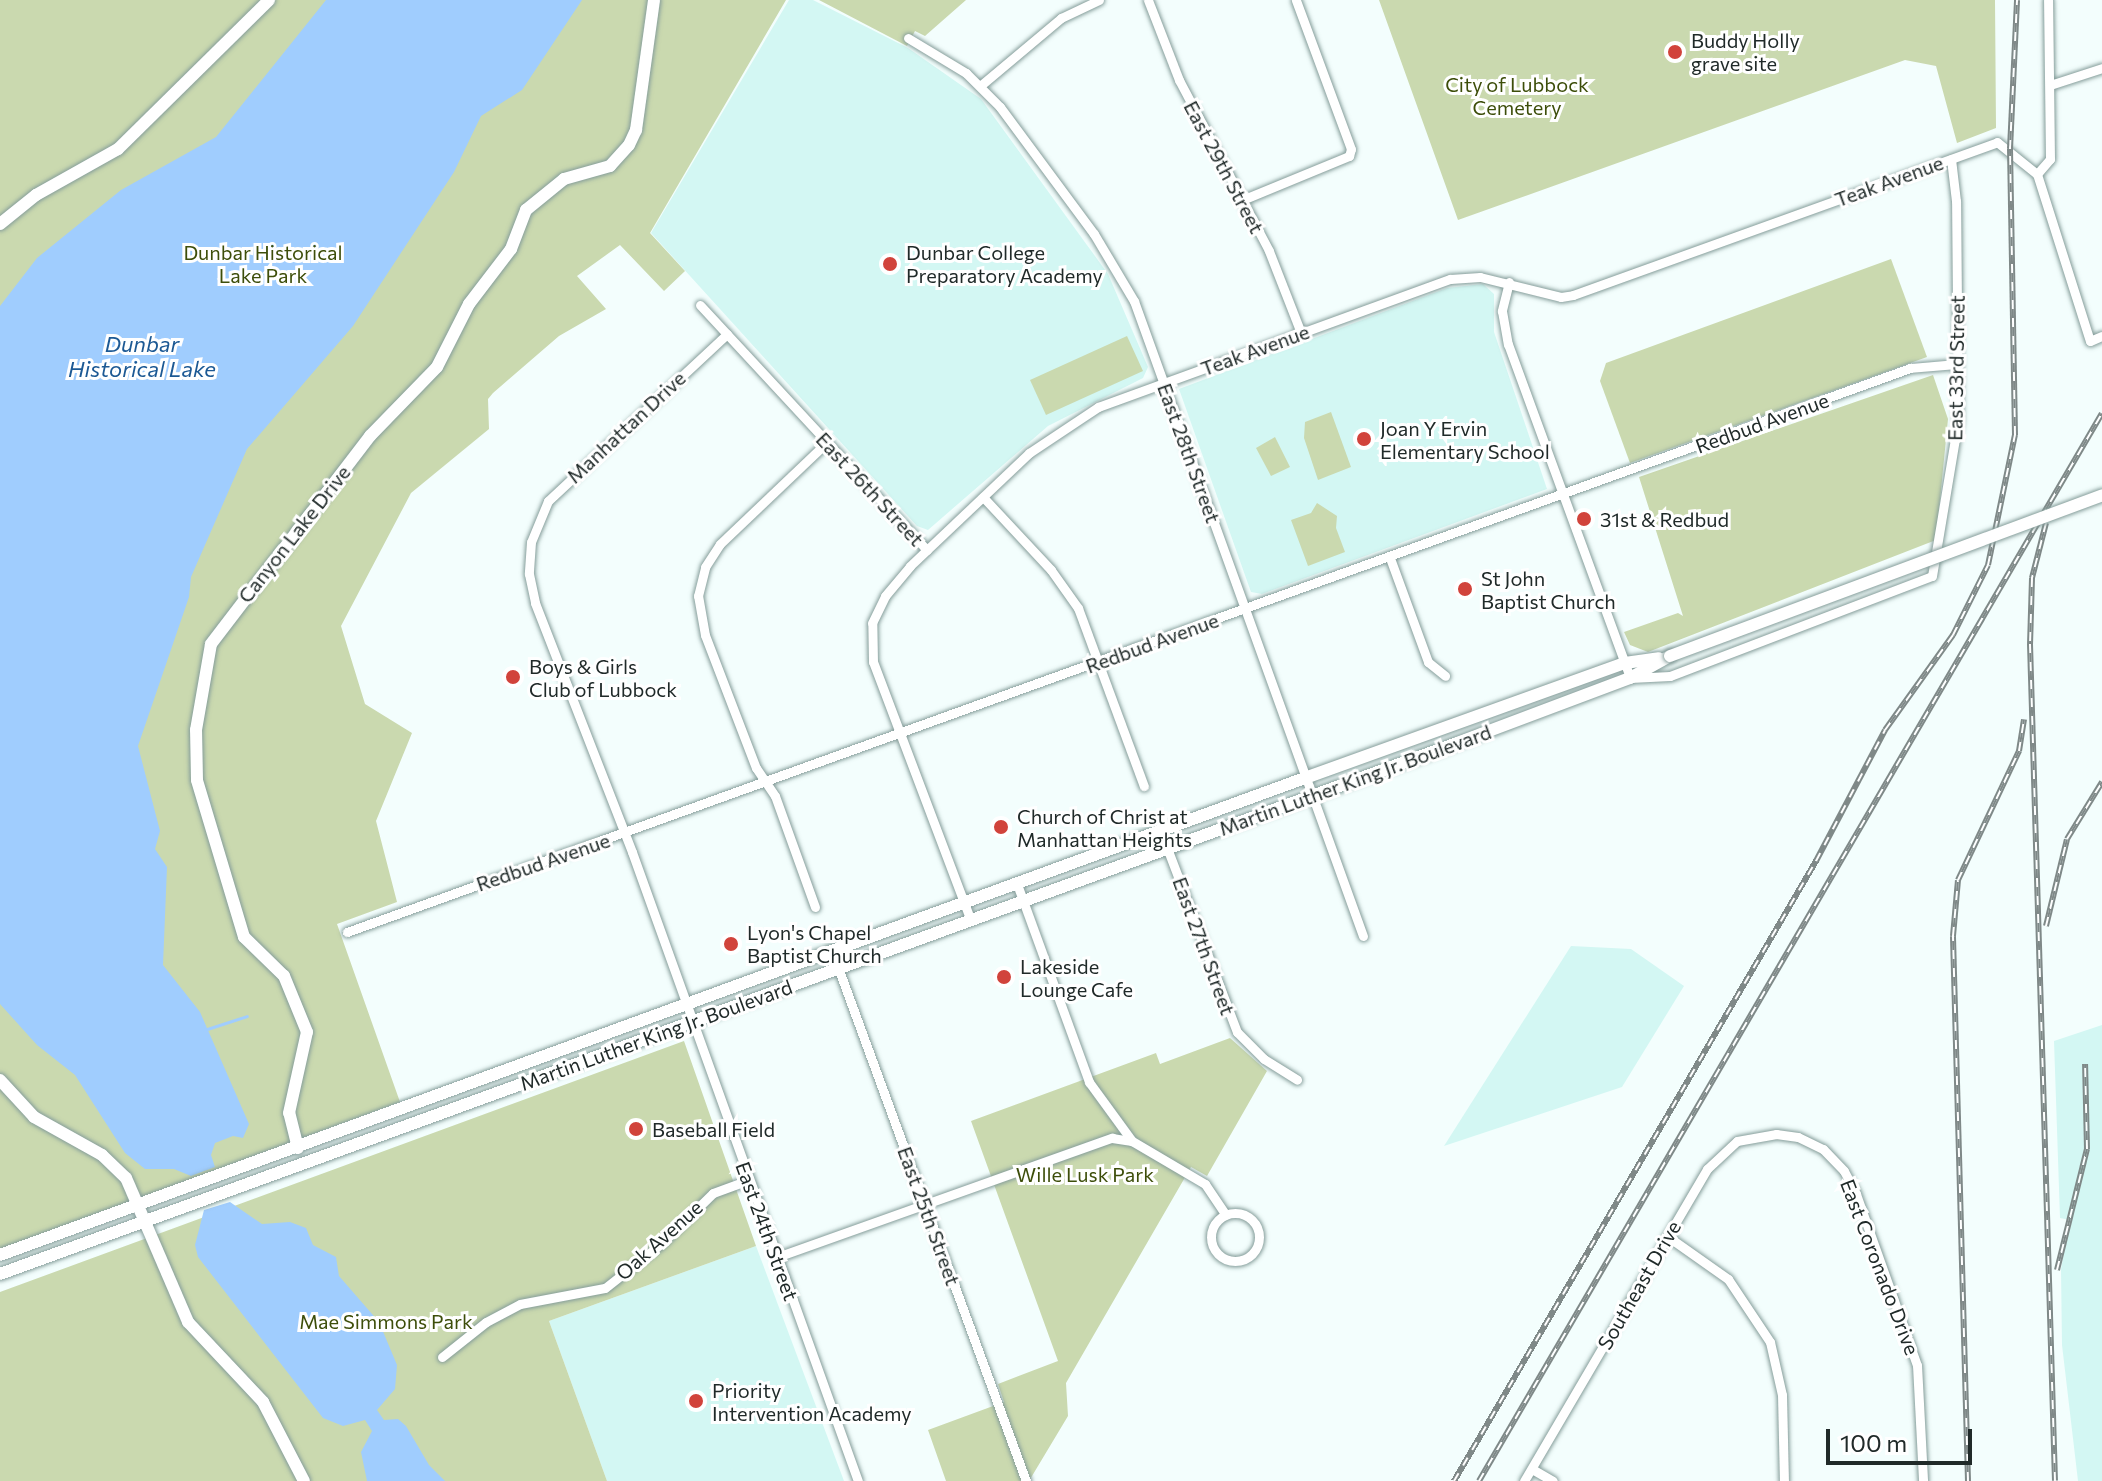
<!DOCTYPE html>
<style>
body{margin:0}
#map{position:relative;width:2102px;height:1481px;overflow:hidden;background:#f3fefd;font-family:Commissioner,sans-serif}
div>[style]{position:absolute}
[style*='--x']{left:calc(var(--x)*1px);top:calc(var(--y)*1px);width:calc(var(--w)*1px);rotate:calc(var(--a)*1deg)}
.built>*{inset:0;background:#d3f7f3}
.green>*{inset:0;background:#cad9af}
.water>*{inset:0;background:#a0cdfe}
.stream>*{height:3px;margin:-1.5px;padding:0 1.5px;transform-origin:1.5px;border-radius:1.5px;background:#a0cdfe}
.roads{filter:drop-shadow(0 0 2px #859d9a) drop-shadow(0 0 2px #859d9a)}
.street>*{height:9px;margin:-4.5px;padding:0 4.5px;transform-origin:4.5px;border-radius:4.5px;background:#fff}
.street>.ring{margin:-4.5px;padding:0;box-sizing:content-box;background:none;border:9px solid #fff;border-radius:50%}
.secondary>*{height:12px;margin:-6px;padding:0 6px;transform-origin:6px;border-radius:6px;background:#fff}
.rail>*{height:6px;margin-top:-3px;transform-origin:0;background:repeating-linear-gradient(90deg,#fff 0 9px,#7f8988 0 18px);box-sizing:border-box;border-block:2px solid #7f8988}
.bridges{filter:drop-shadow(0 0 2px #859d9a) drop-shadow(0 0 2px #859d9a)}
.secondary-bridge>*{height:12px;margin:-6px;padding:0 6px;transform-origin:6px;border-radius:6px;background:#fff}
.dots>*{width:22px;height:22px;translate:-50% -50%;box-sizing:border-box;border:4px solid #fff;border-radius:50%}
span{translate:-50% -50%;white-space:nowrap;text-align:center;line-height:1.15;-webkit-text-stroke:6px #fff;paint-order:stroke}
.poi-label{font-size:20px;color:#202a29}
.left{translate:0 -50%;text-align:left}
.park-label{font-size:20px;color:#3d4e0a}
.street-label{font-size:20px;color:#202a29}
.water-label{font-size:22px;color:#1c5994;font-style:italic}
.scale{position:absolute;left:1826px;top:1429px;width:146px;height:36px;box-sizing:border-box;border:4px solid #202a29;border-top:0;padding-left:10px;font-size:24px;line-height:28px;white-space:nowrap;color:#202a29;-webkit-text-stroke:6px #fff;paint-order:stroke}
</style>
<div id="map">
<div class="built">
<i style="clip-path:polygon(789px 0,813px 0,908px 48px,981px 99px,1108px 274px,1148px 367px,1143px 378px,1048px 426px,928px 530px,917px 526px,651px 233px)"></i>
<i style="clip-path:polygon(1483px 284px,1494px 294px,1494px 332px,1547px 489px,1262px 594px,1251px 592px,1179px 389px,1447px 288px)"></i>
<i style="clip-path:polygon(1571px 946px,1631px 949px,1684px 986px,1622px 1087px,1444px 1146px)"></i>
<i style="clip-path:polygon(2102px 1025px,2102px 1481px,2078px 1481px,2062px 1345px,2061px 1269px,2070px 1220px,2060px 1218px,2054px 1041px)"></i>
<i style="clip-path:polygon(756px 1246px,844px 1481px,607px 1481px,549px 1321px)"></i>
</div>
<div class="green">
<i style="clip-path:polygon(0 0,786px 0,650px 233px,685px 271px,664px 291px,620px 245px,577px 276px,606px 309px,559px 336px,493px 393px,488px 399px,489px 429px,411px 493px,341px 626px,365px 704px,412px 733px,376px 821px,397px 902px,337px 924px,400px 1102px,0 1249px)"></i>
<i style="clip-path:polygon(819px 0,966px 0,925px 36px,915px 31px,907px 46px)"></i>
<i style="clip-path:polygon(1379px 0,1995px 0,1996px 128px,1957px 143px,1936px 66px,1905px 60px,1458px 220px)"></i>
<i style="clip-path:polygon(1891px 259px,1927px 357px,1630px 463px,1600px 381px,1606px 363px)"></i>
<i style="clip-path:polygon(1127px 336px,1143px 371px,1046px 415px,1030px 380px)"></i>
<i style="clip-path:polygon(1933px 375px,1948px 419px,1936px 540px,1648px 652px,1630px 645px,1624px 632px,1678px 613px,1683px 616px,1639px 477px)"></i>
<i style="clip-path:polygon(1331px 412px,1351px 467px,1318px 480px,1304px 438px,1305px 422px)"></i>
<i style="clip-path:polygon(1275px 437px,1290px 467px,1271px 476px,1256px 448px)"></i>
<i style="clip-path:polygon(1317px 503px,1337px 516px,1336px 528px,1345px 552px,1308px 566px,1291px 520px,1311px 513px)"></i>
<i style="clip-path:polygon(1230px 1038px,1267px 1071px,1207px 1176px,1191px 1167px,1066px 1383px,1068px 1416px,1029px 1481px,946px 1481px,928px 1430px,1004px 1402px,998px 1384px,1058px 1361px,971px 1121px,1156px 1053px,1160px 1064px)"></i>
<i style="clip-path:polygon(684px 1041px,756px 1246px,549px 1321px,607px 1481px,0 1481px,0 1292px)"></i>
</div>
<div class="water">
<i style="clip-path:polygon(326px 0,582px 0,522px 90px,481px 116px,454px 172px,353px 326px,247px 449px,191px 577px,189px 597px,138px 746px,160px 831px,155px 849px,167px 867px,163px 965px,200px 1012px,249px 1124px,243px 1138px,233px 1136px,215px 1143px,211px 1155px,215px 1167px,191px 1176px,174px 1169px,145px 1169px,125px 1153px,75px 1075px,37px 1045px,0 1004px,0 306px,37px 258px,121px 190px,216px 137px)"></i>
<i style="clip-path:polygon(230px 1202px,262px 1224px,290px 1222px,306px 1228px,313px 1245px,336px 1257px,339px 1276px,379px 1322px,397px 1365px,395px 1389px,377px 1410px,384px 1420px,398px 1419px,406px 1426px,429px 1465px,445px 1481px,367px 1481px,361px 1452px,372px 1431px,365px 1420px,343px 1426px,323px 1418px,198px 1257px,195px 1245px,204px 1210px)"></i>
</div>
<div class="stream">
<i style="--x:204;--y:1030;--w:45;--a:-18"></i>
</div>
<div class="roads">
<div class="street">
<i style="--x:1148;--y:0;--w:86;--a:68.8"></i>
<i style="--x:1179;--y:80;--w:193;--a:62.2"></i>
<i style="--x:1269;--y:251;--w:88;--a:68.7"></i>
<i style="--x:908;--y:38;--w:68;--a:31.1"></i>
<i style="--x:966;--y:73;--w:48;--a:45"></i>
<i style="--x:1000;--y:107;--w:158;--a:53.5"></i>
<i style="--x:1094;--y:234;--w:78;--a:59.2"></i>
<i style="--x:1134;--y:301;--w:675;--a:70.17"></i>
<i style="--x:2050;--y:85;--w:55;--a:-18.1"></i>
<i style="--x:980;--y:86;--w:106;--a:-40"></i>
<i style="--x:1061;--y:18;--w:42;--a:-25.3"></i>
<i style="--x:2037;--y:174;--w:20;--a:-49"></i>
<i style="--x:2050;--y:159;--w:159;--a:-90.7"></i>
<i style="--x:1242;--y:200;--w:116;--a:-22.4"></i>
<i style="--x:1349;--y:156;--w:7;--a:-74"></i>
<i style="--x:1351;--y:149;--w:159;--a:-110.3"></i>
<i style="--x:1509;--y:282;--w:30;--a:104"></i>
<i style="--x:1502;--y:311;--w:34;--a:80"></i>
<i style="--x:1508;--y:344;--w:356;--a:69.9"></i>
<i style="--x:1630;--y:678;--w:40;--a:-2.9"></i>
<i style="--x:1670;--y:676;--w:280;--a:-20.9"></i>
<i style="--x:1932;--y:576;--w:157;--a:-80.5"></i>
<i style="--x:1958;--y:421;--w:220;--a:-90.5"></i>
<i style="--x:1956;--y:201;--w:42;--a:-96.8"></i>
<i style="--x:700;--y:305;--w:334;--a:47.2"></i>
<i style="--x:727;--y:334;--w:245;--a:137"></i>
<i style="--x:548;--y:501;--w:44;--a:112.5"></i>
<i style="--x:531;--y:542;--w:32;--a:94"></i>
<i style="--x:529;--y:574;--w:30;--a:78"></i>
<i style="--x:535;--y:603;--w:267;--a:68.7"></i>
<i style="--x:632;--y:852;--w:668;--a:70.24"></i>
<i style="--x:983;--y:497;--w:100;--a:47"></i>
<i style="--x:1051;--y:570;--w:47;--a:54.6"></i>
<i style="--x:1078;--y:608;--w:190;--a:69.7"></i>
<i style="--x:1390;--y:558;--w:111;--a:69.9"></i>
<i style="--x:1428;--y:662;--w:22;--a:39"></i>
<i style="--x:1161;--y:832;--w:214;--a:69.2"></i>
<i style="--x:1237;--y:1032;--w:38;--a:45"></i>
<i style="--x:1264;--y:1059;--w:39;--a:32"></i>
<i style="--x:1017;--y:884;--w:211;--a:70"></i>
<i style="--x:1089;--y:1082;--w:73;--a:53.9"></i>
<i style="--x:815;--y:907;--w:118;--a:-109.8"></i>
<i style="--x:775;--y:796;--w:34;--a:-124"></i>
<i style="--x:756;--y:768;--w:142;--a:-111"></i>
<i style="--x:705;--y:635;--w:40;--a:-100"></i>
<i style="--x:698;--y:596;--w:30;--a:-76"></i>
<i style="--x:705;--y:567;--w:27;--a:-57"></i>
<i style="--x:720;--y:544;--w:148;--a:-43.6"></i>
<i style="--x:971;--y:921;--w:277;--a:-110.7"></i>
<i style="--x:873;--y:662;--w:39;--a:-91"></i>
<i style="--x:872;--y:623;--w:30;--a:-64"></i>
<i style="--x:885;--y:596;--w:39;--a:-50"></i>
<i style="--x:910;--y:566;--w:164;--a:-43.5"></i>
<i style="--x:1029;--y:453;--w:83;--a:-33.7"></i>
<i style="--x:1098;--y:407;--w:375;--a:-20"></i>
<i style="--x:1450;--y:279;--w:30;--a:-4"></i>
<i style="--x:1480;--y:277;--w:83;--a:13.9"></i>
<i style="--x:1561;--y:297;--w:12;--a:-9"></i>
<i style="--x:1573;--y:295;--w:451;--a:-19.8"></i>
<i style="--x:1997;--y:142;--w:51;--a:38.7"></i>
<i style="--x:2037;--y:174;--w:175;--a:72.4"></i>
<i style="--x:2090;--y:341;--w:13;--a:-23"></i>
<i style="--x:347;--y:932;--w:1662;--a:-19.84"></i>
<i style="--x:1910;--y:368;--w:48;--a:-4.8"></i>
<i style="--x:832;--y:951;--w:564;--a:69.9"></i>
<i class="ring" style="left:1211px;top:1213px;width:39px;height:39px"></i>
<i style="--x:1667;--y:1236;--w:75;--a:35.2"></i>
<i style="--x:1728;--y:1279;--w:76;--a:56.3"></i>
<i style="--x:1770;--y:1342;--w:54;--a:77.2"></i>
<i style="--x:1782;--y:1395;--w:86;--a:88.7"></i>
<i style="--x:777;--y:1257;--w:356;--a:-19.6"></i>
<i style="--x:1112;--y:1138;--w:20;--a:9"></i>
<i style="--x:1132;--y:1141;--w:85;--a:30.5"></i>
<i style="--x:1205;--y:1184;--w:37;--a:56"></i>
<i style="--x:442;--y:1357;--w:56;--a:-38.5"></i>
<i style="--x:486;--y:1322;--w:38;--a:-28"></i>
<i style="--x:520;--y:1304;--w:86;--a:-10.7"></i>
<i style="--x:605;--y:1288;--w:73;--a:-38.3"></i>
<i style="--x:662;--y:1243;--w:71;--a:-44.4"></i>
<i style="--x:713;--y:1193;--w:37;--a:-20"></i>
<i style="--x:1532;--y:1469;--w:24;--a:30"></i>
<i style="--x:1524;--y:1481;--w:362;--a:-59.6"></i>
<i style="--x:1707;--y:1169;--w:41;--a:-43"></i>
<i style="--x:1737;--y:1141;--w:40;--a:-10"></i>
<i style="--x:1776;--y:1134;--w:22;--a:8"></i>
<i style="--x:1798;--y:1137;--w:28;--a:26"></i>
<i style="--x:1823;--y:1149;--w:30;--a:46"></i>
<i style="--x:1844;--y:1171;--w:26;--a:62"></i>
<i style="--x:1856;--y:1194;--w:182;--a:70.4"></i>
<i style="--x:1917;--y:1365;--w:116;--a:87"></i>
</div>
<div class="secondary">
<i style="--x:0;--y:224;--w:46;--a:-38.9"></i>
<i style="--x:36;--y:195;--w:94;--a:-29.3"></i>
<i style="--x:118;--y:149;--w:212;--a:-44.6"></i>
<i style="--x:0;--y:1080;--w:50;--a:47.4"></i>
<i style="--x:34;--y:1117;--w:78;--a:29.2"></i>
<i style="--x:102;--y:1155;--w:33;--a:44"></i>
<i style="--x:126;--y:1178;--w:157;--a:66.7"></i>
<i style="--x:188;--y:1322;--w:110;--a:46.8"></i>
<i style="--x:263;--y:1402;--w:89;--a:62.6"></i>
<i style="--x:298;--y:1148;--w:36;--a:-104"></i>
<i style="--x:289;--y:1113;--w:83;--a:-77.5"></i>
<i style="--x:307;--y:1032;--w:61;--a:-112.3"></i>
<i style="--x:284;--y:976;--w:56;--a:-135.7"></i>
<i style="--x:244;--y:937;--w:164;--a:-106.7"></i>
<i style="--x:197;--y:780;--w:50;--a:-91.1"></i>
<i style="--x:196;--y:730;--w:87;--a:-80.1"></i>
<i style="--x:211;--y:644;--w:262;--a:-52.6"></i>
<i style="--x:370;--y:436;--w:96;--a:-45.8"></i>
<i style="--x:437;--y:367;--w:71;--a:-63.1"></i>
<i style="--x:469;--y:304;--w:69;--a:-52.6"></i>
<i style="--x:511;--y:249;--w:42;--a:-69"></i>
<i style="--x:526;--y:210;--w:49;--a:-39.2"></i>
<i style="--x:564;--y:179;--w:48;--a:-15.8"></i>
<i style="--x:610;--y:166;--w:28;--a:-48"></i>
<i style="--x:629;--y:145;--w:17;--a:-65"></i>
<i style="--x:636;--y:130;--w:131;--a:-82.1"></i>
<i style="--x:0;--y:1255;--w:1389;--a:-20.08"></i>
<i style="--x:1305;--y:778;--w:340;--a:-19.8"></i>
<i style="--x:1625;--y:663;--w:34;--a:-8"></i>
<i style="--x:0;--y:1274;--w:1551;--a:-20.02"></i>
<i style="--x:1457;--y:743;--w:185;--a:-20.6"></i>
<i style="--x:1630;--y:678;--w:46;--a:-28.8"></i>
</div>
</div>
<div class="rail">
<i style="--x:2046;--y:523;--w:57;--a:104.3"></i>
<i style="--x:2032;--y:578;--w:66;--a:91.7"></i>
<i style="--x:2030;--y:644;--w:837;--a:88.29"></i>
<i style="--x:2046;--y:926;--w:89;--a:-76.4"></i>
<i style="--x:2067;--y:839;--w:67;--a:-58.4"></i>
<i style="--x:2057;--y:1270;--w:125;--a:-76.1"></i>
<i style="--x:2087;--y:1149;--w:85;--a:-91.3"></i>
<i style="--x:1454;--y:1481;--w:718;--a:-59.72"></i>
<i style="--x:1816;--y:861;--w:148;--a:-62.2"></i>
<i style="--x:1885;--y:730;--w:117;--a:-54.4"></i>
<i style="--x:1953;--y:635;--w:78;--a:-63.4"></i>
<i style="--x:1988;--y:565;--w:133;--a:-78.3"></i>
<i style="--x:2015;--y:435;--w:286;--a:-91"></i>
<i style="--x:2010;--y:149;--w:149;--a:-87.3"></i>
<i style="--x:1479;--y:1481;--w:1236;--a:-59.74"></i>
<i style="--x:1968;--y:1481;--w:545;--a:-91.58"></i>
<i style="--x:1953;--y:936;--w:56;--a:-84.9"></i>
<i style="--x:1958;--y:880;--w:143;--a:-64.7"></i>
<i style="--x:2019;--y:751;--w:32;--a:-81"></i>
</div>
<div class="bridges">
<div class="secondary-bridge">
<i style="--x:1670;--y:656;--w:461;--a:-20.4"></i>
</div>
</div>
<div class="dots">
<i style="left:1675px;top:52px;background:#d1433b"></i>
<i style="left:890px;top:264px;background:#d1433b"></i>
<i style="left:1364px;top:439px;background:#d1433b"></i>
<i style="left:1584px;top:519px;background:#d1433b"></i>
<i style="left:1465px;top:589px;background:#d1433b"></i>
<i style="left:513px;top:677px;background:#d1433b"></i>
<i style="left:1001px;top:827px;background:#d1433b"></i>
<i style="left:731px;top:944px;background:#d1433b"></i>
<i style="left:1004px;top:977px;background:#d1433b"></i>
<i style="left:636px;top:1129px;background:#d1433b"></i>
<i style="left:696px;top:1401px;background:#d1433b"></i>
</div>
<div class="poi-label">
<span class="left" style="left:1691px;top:52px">Buddy Holly<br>grave site</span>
<span class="left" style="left:906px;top:264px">Dunbar College<br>Preparatory Academy</span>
<span class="left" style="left:1380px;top:440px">Joan Y Ervin<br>Elementary School</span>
<span class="left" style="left:1600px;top:519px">31st &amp; Redbud</span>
<span class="left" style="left:1481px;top:590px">St John<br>Baptist Church</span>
<span class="left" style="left:529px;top:678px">Boys &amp; Girls<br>Club of Lubbock</span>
<span class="left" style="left:1017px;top:828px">Church of Christ at<br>Manhattan Heights</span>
<span class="left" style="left:747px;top:944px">Lyon's Chapel<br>Baptist Church</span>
<span class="left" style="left:1020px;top:978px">Lakeside<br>Lounge Cafe</span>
<span class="left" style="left:652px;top:1129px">Baseball Field</span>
<span class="left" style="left:712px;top:1402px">Priority<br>Intervention Academy</span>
</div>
<div class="park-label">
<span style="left:1517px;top:96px">City of Lubbock<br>Cemetery</span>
<span style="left:263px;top:264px">Dunbar Historical<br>Lake Park</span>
<span style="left:1085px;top:1174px">Wille Lusk Park</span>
<span style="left:386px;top:1321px">Mae Simmons Park</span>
</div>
<div class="street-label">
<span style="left:1224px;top:167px;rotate:62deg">East 29th Street</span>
<span style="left:1889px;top:181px;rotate:-20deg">Teak Avenue</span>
<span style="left:1255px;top:350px;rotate:-20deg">Teak Avenue</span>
<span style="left:1956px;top:368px;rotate:-89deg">East 33rd Street</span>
<span style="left:1762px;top:423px;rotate:-20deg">Redbud Avenue</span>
<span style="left:626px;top:427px;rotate:-43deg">Manhattan Drive</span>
<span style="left:1189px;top:453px;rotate:70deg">East 28th Street</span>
<span style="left:870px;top:489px;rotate:47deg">East 26th Street</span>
<span style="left:294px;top:534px;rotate:-52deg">Canyon Lake Drive</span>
<span style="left:1152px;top:643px;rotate:-20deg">Redbud Avenue</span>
<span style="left:1355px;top:780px;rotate:-20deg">Martin Luther King Jr. Boulevard</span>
<span style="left:543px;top:862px;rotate:-19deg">Redbud Avenue</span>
<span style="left:1204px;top:946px;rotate:70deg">East 27th Street</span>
<span style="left:656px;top:1035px;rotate:-20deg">Martin Luther King Jr. Boulevard</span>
<span style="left:929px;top:1216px;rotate:70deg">East 25th Street</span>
<span style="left:767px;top:1231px;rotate:70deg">East 24th Street</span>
<span style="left:659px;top:1240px;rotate:-42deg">Oak Avenue</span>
<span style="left:1880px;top:1267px;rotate:69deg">East Coronado Drive</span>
<span style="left:1639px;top:1285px;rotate:-60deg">Southeast Drive</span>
</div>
<div class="water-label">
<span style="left:142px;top:356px">Dunbar<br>Historical Lake</span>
</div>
<div class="scale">100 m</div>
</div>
